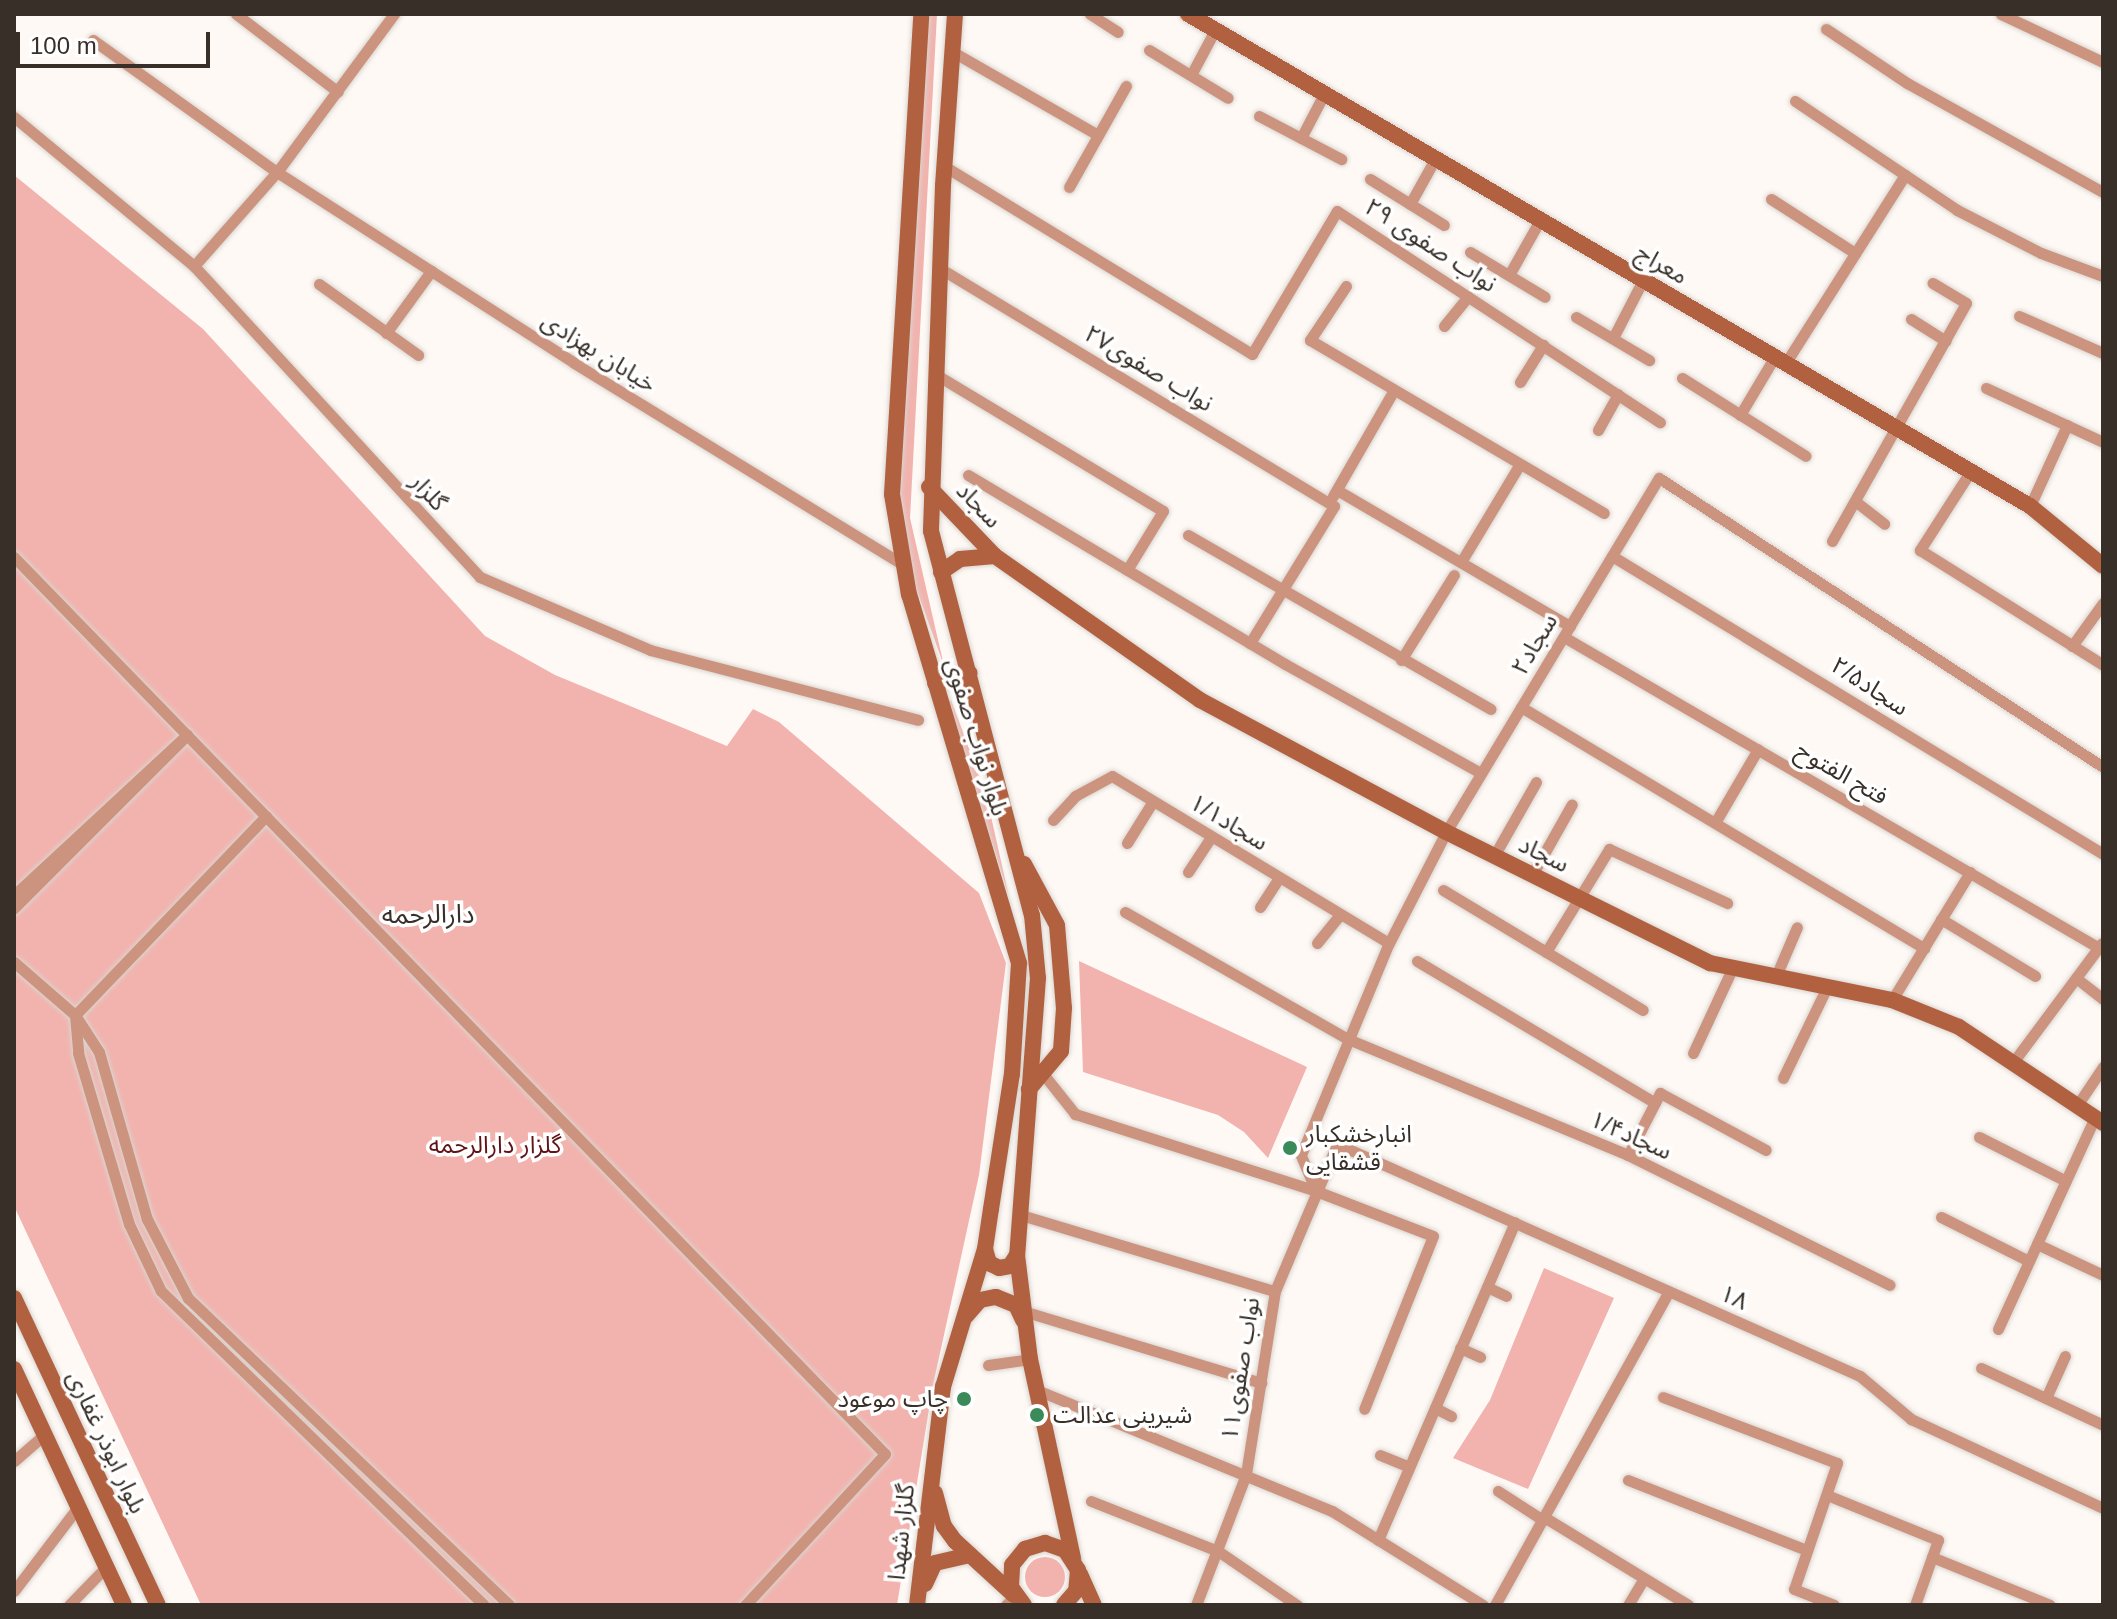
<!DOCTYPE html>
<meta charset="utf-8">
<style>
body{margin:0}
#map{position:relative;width:2117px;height:1619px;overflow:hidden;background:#fef9f5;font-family:Arial,"Noto Sans Arabic",sans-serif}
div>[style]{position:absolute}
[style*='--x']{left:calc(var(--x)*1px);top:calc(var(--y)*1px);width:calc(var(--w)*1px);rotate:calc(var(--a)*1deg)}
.green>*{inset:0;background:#f2b3ae}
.round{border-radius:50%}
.roads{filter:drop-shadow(0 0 2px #dad5d0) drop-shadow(0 0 2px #dad5d0)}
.street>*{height:11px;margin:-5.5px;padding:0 5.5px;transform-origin:5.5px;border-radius:5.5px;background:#cc947e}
.secondary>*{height:16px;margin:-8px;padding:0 8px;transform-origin:8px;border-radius:8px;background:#b16140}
.dots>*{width:22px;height:22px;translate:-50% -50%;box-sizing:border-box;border:4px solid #fff;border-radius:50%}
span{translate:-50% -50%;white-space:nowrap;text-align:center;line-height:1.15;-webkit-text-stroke:7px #fff;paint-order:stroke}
.street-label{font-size:24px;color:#372f28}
.poi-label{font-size:24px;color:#372f28}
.left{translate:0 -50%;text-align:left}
.right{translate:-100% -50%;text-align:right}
.park-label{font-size:24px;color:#611416}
.neighbourhood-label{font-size:26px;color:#372f28}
.frame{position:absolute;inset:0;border:16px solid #372f28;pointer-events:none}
.scale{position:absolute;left:16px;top:32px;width:194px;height:36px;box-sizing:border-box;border:4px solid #372f28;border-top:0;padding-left:10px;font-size:24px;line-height:28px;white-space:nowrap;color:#372f28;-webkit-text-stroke:6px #fff;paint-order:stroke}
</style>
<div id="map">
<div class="green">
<i style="clip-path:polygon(926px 14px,937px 14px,910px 518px,944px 666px,911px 574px,897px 497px)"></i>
<i style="clip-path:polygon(14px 175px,203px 329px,485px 636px,555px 675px,727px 746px,753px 709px,779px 722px,979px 893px,1006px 963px,979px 1175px,933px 1385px,897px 1605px,201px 1605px,14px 1206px)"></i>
<i style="clip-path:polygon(951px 700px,986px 794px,1009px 897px,948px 702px)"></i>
<i style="clip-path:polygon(1079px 961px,1307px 1067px,1268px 1158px,1244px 1132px,1218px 1115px,1083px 1072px)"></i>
<i style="clip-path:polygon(1544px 1268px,1614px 1298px,1528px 1489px,1453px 1458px,1490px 1400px)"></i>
<i class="round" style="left:1025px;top:1557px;width:40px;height:40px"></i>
</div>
<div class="roads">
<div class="street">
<i style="--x:236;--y:14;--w:128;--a:37.4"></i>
<i style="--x:1090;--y:14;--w:33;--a:33"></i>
<i style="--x:2001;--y:14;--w:113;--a:25.2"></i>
<i style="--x:1826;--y:29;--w:97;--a:33.7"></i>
<i style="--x:1907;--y:83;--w:224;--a:29.1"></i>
<i style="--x:93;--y:40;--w:226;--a:35.7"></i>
<i style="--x:277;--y:172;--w:353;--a:32.7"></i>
<i style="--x:574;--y:363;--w:385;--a:31.5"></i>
<i style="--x:1149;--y:50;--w:92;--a:31.3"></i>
<i style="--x:953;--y:52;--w:167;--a:29.8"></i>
<i style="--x:1191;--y:75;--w:51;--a:-61.9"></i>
<i style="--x:1795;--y:101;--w:195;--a:33.9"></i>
<i style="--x:1957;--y:210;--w:94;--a:27.1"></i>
<i style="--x:2041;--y:253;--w:66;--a:20.4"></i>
<i style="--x:1259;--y:116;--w:93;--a:27.7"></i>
<i style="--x:14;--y:117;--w:234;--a:39.6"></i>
<i style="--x:194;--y:266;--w:423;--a:47.4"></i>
<i style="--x:480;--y:577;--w:185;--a:23.2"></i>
<i style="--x:650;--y:650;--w:277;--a:14.6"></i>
<i style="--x:1301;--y:138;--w:50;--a:-62.4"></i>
<i style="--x:944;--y:166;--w:361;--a:31.4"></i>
<i style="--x:1252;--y:354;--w:166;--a:-59.3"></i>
<i style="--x:1337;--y:211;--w:386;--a:33.2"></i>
<i style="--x:1370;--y:179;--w:87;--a:31.9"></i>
<i style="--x:1069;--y:187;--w:116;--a:-60.6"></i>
<i style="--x:1771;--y:199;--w:100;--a:32.7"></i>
<i style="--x:1410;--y:204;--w:51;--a:-60.9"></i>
<i style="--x:1470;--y:252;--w:87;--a:31"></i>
<i style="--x:194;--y:266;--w:125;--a:-48.6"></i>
<i style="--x:277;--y:172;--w:197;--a:-53.5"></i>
<i style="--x:941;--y:269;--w:459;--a:31.1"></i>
<i style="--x:1334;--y:506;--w:161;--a:121.5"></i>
<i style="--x:1509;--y:275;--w:63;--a:-60.6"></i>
<i style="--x:319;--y:284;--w:122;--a:35.6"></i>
<i style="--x:1346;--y:286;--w:65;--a:123.7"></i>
<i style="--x:1310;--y:340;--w:341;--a:30.5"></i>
<i style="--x:2019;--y:316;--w:92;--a:23.8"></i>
<i style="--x:1576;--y:317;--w:85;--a:30.5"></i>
<i style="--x:1911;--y:319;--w:41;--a:32.2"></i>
<i style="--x:1444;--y:326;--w:38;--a:-51"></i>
<i style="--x:386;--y:333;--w:77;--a:-54"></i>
<i style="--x:1613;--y:338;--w:65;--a:-62.7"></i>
<i style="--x:1785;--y:364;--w:224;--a:-57.6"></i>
<i style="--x:935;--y:374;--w:266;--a:31"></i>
<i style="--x:1163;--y:511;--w:69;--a:121.4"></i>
<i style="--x:1682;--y:378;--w:146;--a:32.2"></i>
<i style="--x:1520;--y:382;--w:44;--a:-58.1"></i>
<i style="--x:1986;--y:388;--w:129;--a:24.8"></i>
<i style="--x:1740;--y:415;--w:66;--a:-59.2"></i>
<i style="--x:1598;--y:430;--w:41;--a:-60.9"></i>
<i style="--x:1970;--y:472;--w:93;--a:122.7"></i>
<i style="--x:1920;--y:550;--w:216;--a:32.1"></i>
<i style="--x:968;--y:475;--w:369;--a:30.8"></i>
<i style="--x:1285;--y:664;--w:224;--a:29.1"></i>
<i style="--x:1337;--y:490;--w:270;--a:30.3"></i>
<i style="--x:1333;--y:496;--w:122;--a:-60.1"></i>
<i style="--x:1855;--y:501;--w:37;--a:38"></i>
<i style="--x:2030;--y:506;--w:89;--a:-65.4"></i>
<i style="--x:1188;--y:535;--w:349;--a:29.9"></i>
<i style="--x:1832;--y:541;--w:273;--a:-60.6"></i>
<i style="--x:1966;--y:303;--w:39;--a:-149"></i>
<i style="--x:1612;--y:556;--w:574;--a:31.25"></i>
<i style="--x:14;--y:557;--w:1250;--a:45.84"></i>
<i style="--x:885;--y:1454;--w:206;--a:132.8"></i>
<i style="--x:1461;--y:562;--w:114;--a:-59"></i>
<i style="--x:1564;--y:637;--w:619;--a:30.17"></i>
<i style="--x:2072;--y:646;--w:53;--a:-54.2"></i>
<i style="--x:1401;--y:660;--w:100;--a:-58.1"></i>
<i style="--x:1521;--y:707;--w:470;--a:30.9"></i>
<i style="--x:266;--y:816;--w:276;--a:133.8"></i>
<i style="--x:75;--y:1015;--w:38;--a:85"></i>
<i style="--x:78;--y:1053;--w:178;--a:73.4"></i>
<i style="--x:129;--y:1224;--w:74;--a:64.5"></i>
<i style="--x:161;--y:1291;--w:450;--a:44.2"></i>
<i style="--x:1053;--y:820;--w:33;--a:-47"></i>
<i style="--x:1075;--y:796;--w:42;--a:-28.4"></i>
<i style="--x:1112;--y:776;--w:323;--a:31.1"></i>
<i style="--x:1716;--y:821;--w:83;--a:-59.7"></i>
<i style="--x:1127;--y:843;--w:49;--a:-58.2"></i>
<i style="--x:1494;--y:856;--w:85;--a:-60.4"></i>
<i style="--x:1188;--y:872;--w:42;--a:-56.7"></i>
<i style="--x:1532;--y:875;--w:81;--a:-60.6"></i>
<i style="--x:1443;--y:890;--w:233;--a:31"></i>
<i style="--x:14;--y:895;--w:236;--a:-42.8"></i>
<i style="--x:187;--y:735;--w:245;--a:135"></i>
<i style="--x:1260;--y:907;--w:35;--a:-57"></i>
<i style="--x:1125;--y:912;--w:257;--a:29.7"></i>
<i style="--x:1348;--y:1039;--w:303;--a:22.5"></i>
<i style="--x:1628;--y:1155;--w:292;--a:26.4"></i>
<i style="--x:1941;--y:919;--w:110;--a:31.2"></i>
<i style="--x:1317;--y:943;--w:36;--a:-51"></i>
<i style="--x:1546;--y:952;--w:121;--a:-58.5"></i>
<i style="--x:1609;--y:849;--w:130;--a:24.6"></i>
<i style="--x:1417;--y:961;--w:277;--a:30.8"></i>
<i style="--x:14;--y:962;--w:81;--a:41"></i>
<i style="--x:75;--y:1015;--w:44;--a:57"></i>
<i style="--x:99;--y:1052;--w:174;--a:74"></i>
<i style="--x:147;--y:1219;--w:89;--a:62.6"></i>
<i style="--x:188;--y:1298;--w:444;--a:43.7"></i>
<i style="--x:1776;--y:976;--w:53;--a:-66.8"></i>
<i style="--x:2076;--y:978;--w:34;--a:38"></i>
<i style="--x:1892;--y:1000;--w:150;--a:-58.6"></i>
<i style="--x:1693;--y:1053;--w:95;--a:-65.1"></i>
<i style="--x:2014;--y:1061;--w:147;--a:-53.3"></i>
<i style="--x:1044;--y:1075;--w:50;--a:51.5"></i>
<i style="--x:1075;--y:1114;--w:253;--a:17.7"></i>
<i style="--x:1316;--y:1191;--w:125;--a:21"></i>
<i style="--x:1433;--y:1236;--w:186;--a:111.7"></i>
<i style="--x:1783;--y:1078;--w:101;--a:-64.2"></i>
<i style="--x:2078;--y:1104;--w:45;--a:-56"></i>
<i style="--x:1979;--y:1137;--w:97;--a:26.8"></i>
<i style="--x:1628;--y:1155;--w:70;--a:-62.7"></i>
<i style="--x:1660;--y:1093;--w:120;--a:28.3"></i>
<i style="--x:1316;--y:1191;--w:39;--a:-113"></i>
<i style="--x:1301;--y:1155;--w:230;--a:-67.5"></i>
<i style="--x:1389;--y:943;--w:125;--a:-62.8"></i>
<i style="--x:1446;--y:832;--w:413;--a:-59"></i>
<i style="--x:1659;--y:478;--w:530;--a:33.06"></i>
<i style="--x:1021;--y:1215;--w:265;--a:16.7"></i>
<i style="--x:1941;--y:1217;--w:98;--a:26.6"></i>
<i style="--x:2037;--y:1244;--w:73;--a:25.2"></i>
<i style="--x:1487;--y:1287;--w:21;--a:25"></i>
<i style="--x:1023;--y:1311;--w:249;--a:16.8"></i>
<i style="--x:1998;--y:1329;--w:233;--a:-65.4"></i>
<i style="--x:1460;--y:1348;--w:22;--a:24"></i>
<i style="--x:988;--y:1365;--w:42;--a:-8.1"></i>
<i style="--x:1981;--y:1368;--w:135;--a:25"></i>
<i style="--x:1037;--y:1390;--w:319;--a:22.3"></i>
<i style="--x:1332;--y:1511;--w:178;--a:31.9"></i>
<i style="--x:1663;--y:1397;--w:186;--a:20.8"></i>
<i style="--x:1837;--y:1463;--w:133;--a:108.8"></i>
<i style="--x:1794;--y:1589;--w:43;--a:21.8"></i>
<i style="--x:2046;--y:1398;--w:46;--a:-65.7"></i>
<i style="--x:1435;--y:1408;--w:18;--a:27"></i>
<i style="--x:1380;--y:1455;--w:31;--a:22"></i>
<i style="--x:14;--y:1461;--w:40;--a:-41"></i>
<i style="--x:1628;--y:1480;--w:192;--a:21.4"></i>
<i style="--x:1498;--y:1491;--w:54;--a:32.8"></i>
<i style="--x:1827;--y:1495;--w:120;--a:22.1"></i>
<i style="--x:1938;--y:1540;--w:69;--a:109.5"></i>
<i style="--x:1091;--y:1501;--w:136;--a:21.5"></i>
<i style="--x:1218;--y:1551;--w:96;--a:34.4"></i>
<i style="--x:1544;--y:1517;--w:169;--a:31.4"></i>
<i style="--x:1378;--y:1540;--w:346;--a:-66.7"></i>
<i style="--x:1932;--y:1557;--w:127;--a:22.1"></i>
<i style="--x:14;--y:1591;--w:106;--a:-52.7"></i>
<i style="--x:69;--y:1605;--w:53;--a:-45.8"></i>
<i style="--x:1006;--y:1605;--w:13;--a:-45"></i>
<i style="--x:1196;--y:1605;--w:140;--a:-69.1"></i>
<i style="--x:1246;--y:1474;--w:185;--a:-81"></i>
<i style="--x:1275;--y:1291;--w:160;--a:-67.1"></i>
<i style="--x:1337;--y:1144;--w:572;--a:23.92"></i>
<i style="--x:1860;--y:1376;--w:67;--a:40.1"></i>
<i style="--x:1911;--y:1419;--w:212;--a:24.9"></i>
<i style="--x:1495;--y:1605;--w:357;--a:-61"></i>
<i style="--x:1628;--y:1605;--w:31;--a:-59"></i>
</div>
<div class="secondary">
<i style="--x:955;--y:14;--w:172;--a:94"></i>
<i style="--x:943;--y:186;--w:345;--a:92"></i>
<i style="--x:931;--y:531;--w:397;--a:75.3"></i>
<i style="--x:1032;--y:915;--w:63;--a:84.6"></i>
<i style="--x:1038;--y:978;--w:278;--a:94.3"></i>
<i style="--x:1017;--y:1255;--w:105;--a:82.9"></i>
<i style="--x:1030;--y:1359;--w:204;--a:77.8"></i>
<i style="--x:1188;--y:14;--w:975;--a:30.3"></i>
<i style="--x:2030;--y:506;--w:94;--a:39.4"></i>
<i style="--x:929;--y:487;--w:95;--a:46.3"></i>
<i style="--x:995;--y:556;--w:251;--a:35.1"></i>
<i style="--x:1200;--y:700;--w:279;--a:28.2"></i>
<i style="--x:1446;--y:832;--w:295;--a:26.4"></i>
<i style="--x:1710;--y:963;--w:186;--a:11.5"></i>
<i style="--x:1892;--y:1000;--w:72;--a:21.9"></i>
<i style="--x:1959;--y:1027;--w:173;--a:33.7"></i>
<i style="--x:941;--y:572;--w:23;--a:-34"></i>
<i style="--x:960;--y:559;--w:35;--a:-5"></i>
<i style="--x:935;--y:683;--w:36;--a:-16"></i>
<i style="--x:1024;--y:864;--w:69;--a:61.6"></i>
<i style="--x:1057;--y:925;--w:83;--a:85.2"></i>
<i style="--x:1064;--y:1008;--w:43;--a:94"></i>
<i style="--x:1061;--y:1051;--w:50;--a:130.1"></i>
<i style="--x:985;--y:1249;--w:15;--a:74"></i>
<i style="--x:989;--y:1263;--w:11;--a:27"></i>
<i style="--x:999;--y:1268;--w:11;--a:-10"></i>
<i style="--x:1010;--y:1266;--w:13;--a:-58"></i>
<i style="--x:14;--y:1298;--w:339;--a:64.9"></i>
<i style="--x:966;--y:1316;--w:21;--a:-49"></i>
<i style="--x:980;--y:1300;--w:16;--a:-11"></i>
<i style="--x:996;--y:1297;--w:22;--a:22"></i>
<i style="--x:1016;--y:1305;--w:17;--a:65"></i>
<i style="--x:14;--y:1369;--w:260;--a:65"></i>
<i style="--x:935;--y:1493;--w:34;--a:75"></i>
<i style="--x:944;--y:1526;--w:19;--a:54"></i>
<i style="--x:955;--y:1541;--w:80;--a:42.5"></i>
<i style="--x:1080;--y:1574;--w:34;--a:66"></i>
<i style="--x:925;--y:1584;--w:23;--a:-65"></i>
<i style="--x:935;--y:1563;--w:36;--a:-13"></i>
<i style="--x:917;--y:1605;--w:220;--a:-83.2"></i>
<i style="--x:943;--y:1387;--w:144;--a:-73.1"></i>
<i style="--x:985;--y:1249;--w:40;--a:-81.5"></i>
<i style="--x:991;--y:1209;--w:137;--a:-81.2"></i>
<i style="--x:1012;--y:1074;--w:111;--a:-86.4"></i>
<i style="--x:1019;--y:963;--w:384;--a:-106.6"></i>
<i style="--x:909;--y:595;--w:102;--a:-99.6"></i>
<i style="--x:892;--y:494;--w:481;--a:-86.5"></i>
<i style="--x:1024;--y:1605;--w:22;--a:-126"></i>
<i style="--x:1011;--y:1587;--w:22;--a:-87"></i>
<i style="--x:1012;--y:1565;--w:21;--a:-51"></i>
<i style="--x:1025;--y:1549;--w:21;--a:-17"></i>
<i style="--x:1045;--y:1543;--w:21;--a:19"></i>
<i style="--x:1065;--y:1550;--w:24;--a:57"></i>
<i style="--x:1078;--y:1570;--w:21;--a:95"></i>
<i style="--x:1076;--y:1591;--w:18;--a:131"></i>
</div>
</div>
<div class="dots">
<i style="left:1290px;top:1148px;background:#3b8a5a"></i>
<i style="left:964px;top:1399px;background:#3b8a5a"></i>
<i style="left:1037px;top:1415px;background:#3b8a5a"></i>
</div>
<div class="street-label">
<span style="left:1431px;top:245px;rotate:33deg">نواب صفوی ۲۹</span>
<span style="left:1662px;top:264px;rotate:30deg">معراج</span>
<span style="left:599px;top:352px;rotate:32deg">خیابان بهزادی</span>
<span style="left:1149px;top:368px;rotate:31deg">۲۷نواب صفوی</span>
<span style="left:429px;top:492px;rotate:48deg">گلزار</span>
<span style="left:979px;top:505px;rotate:46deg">سجاد</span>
<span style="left:1534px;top:644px;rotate:-59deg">۲سجاد</span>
<span style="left:1870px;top:686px;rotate:33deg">۲/۵سجاد</span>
<span style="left:977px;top:737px;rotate:73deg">بلوار نواب صفوی</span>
<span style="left:1842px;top:773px;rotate:30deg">فتح الفتوح</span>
<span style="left:1229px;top:822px;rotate:31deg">۱/۱سجاد</span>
<span style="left:1544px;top:854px;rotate:26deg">سجاد</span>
<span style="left:1631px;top:1135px;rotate:24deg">۱/۴سجاد</span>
<span style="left:1734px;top:1297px;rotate:24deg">۱۸</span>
<span style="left:1240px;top:1369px;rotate:-81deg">۱۱نواب صفوی</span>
<span style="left:107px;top:1442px;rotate:65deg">بلوار ابوذر غفاری</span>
<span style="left:901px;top:1532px;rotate:-84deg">گلزار شهدا</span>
</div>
<div class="poi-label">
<span class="left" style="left:1306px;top:1148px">انبارخشکبار<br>قشقایی</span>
<span class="right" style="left:948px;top:1399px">چاپ موعود</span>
<span class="left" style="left:1053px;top:1415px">شیرینی عدالت</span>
</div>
<div class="park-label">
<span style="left:495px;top:1145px">گلزار دارالرحمه</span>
</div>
<div class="neighbourhood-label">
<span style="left:428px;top:915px">دارالرحمه</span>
</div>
<div class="frame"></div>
<div class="scale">100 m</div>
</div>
